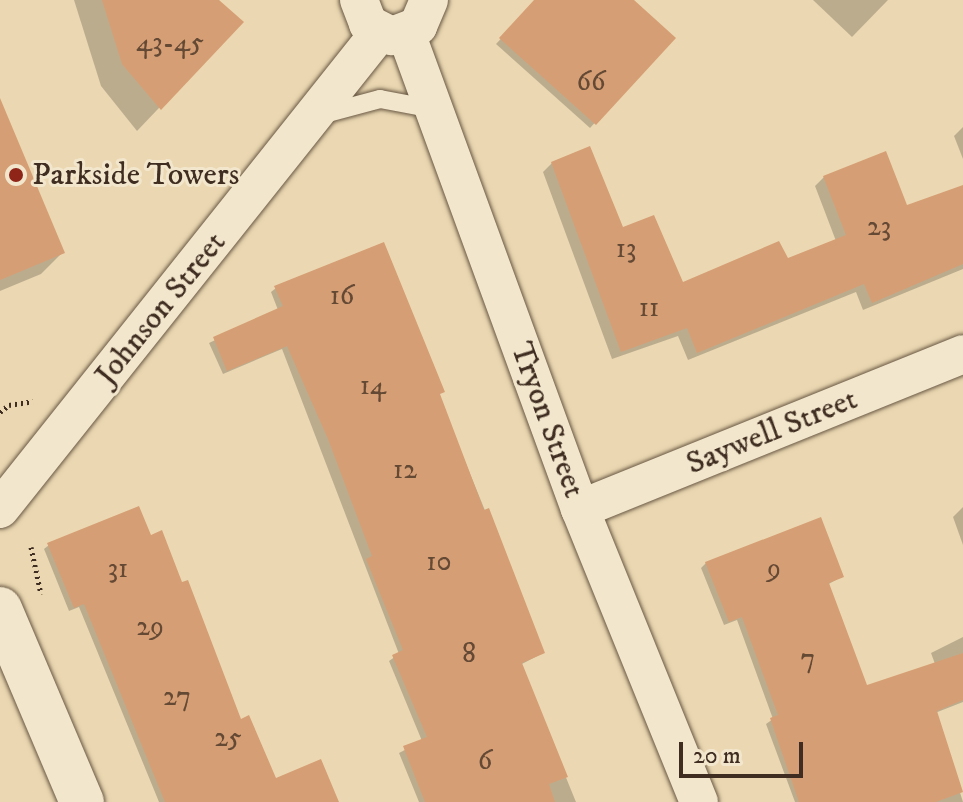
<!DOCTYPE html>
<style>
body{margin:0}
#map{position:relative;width:963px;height:802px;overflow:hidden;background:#ebd8b2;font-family:"IM FELL DW Pica",serif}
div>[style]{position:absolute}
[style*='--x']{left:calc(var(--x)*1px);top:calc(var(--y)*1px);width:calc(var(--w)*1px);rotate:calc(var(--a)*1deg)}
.shadow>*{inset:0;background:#0003}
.building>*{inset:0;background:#d69e74}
.path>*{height:5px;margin-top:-2.5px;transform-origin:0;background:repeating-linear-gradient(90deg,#3e2d20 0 2px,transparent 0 6px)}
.roads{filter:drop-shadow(0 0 2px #695844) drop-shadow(0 0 2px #695844)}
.service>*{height:18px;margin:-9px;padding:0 9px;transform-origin:9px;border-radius:9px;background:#f2e6cd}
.minor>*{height:38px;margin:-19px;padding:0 19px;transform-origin:19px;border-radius:19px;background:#f2e6cd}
.tertiary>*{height:44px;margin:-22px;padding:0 22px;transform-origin:22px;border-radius:22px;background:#f2e6cd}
.dots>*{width:22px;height:22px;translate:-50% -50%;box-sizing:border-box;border:4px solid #f2e6cd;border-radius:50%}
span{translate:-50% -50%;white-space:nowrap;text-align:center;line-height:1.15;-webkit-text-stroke:6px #f2e6cd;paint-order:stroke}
.number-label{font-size:28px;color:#644935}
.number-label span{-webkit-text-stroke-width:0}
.poi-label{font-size:32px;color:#3e2d20}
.left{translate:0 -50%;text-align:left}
.street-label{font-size:32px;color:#3e2d20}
.scale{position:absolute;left:679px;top:742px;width:124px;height:36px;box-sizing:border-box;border:4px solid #3e2d20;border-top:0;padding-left:10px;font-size:24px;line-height:28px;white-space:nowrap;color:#3e2d20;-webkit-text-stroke:6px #f2e6cd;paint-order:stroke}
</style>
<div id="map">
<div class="shadow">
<i style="clip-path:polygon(74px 0,216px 0,241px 22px,137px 131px,101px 86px)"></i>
<i style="clip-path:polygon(537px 0,631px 0,673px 38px,590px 128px,496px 44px)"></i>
<i style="clip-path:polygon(813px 0,888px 0,852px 37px)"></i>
<i style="clip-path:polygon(0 103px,63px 252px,41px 274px,0 291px)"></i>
<i style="clip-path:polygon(963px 127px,963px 159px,954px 136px)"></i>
<i style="clip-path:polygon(552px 163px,682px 285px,787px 261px,836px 241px,815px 186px,824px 177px,905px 207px,963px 187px,963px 269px,863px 310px,856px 292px,688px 360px,678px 336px,612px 359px,543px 172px)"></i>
<i style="clip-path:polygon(276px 288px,438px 395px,543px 653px,520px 665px,576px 802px,419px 802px,399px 753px,422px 741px,389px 661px,399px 654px,282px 349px,223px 374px,209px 343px,278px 310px,271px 292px)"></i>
<i style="clip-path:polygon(963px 507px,963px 545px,953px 517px)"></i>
<i style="clip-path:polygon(49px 545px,240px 721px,275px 780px,337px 802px,159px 802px,79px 607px,69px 611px,44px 549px)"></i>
<i style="clip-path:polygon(706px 563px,841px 577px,827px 585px,866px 688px,935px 664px,931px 653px,963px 637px,963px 702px,935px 713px,963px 802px,795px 802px,766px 724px,773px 719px,737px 620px,724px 625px,701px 568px)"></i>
</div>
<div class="building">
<i style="clip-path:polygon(102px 0,219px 0,244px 22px,161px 110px,122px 64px)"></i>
<i style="clip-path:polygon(534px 0,634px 0,676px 38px,596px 125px,499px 38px)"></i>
<i style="clip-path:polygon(0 98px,65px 253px,0 280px)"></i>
<i style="clip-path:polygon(590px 146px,623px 227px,654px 215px,683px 282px,779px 241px,788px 258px,846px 235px,823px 176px,886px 151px,907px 205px,963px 185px,963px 264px,872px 303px,864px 284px,697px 353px,687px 328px,621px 352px,551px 162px)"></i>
<i style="clip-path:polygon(384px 242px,445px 392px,440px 394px,484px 510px,489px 508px,545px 653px,522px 663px,568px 777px,549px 784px,555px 802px,425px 802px,403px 746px,427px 737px,392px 655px,403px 650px,366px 559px,372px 556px,328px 439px,287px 346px,227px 371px,213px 337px,283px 306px,274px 286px)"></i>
<i style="clip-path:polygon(139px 506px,151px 535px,162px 530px,182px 582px,188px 580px,241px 719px,249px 715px,276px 778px,321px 759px,339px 802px,165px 802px,84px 604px,74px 608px,47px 543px)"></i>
<i style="clip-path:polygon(821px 517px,844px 577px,829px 583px,867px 685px,963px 653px,963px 700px,937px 711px,963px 792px,936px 802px,799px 802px,770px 718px,778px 715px,742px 617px,729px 622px,705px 562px)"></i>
</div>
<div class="path">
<i style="--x:0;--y:412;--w:11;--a:-38"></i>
<i style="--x:9;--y:405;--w:24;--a:-9"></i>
<i style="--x:31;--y:547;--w:48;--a:78"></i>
</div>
<div class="roads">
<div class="service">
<i style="--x:324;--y:114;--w:58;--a:-15"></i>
<i style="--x:380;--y:99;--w:54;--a:10.7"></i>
</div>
<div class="minor">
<i style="--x:359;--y:0;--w:26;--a:69"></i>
<i style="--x:368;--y:24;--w:27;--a:27"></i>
<i style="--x:392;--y:36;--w:28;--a:-21"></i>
<i style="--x:418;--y:26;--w:28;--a:-67"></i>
<i style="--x:406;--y:33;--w:507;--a:69.92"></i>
<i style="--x:580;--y:509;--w:316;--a:67.9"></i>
<i style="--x:0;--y:509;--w:608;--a:-51.47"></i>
<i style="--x:580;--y:509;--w:413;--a:-22"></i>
</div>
<div class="tertiary">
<i style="--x:0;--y:609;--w:210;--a:67"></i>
</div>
</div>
<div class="dots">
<i style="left:16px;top:175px;background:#8f2418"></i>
</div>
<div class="number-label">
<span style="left:170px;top:43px">43-45</span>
<span style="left:591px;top:82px">66</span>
<span style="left:879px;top:227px">23</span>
<span style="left:626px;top:249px">13</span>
<span style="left:342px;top:296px">16</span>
<span style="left:649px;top:308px">11</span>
<span style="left:373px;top:386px">14</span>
<span style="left:405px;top:470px">12</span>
<span style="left:439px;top:562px">10</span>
<span style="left:118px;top:569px">31</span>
<span style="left:774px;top:569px">9</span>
<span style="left:150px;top:627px">29</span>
<span style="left:469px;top:654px">8</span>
<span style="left:808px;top:659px">7</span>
<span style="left:177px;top:697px">27</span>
<span style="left:228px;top:738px">25</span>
<span style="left:485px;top:761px">6</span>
</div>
<div class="poi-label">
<span class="left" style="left:32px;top:175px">Parkside Towers</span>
</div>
<div class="street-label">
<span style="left:161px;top:309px;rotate:-51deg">Johnson Street</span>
<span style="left:547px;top:420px;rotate:70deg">Tryon Street</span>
<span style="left:772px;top:432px;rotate:-22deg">Saywell Street</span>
</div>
<div class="scale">20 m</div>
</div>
